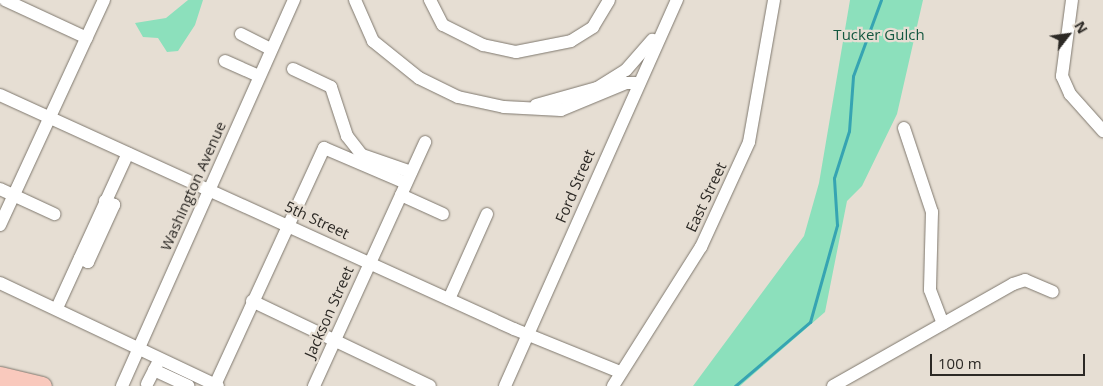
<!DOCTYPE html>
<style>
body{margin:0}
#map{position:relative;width:1103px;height:386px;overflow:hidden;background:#e6ded3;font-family:"Open Sans",sans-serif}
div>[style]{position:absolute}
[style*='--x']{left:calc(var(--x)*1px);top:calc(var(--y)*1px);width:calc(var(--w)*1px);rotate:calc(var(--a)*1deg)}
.green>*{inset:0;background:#8ce0bc}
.stream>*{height:3px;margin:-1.5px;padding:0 1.5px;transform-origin:1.5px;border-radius:1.5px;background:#36a4b2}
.roads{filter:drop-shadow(0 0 1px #7f786e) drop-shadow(0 0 1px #7f786e)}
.minor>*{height:12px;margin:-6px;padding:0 6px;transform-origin:6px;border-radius:6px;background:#fff}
.highway>*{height:19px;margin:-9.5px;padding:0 9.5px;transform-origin:9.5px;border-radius:9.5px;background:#f9c9bd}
span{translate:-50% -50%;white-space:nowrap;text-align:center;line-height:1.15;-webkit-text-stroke:4.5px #e6ded3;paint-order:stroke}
.park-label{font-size:15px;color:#155840}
.street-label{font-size:15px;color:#2c2925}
.north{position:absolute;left:1043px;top:10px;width:50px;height:50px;-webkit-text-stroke:4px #e6ded3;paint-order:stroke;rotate:60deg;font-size:14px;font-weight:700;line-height:20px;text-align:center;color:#2c2925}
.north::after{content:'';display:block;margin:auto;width:18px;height:22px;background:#2c2925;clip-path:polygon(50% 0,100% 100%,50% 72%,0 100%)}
.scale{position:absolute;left:930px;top:354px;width:155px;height:22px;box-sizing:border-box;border:2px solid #2c2925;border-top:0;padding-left:6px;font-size:15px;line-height:18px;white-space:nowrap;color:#2c2925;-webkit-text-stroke:4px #e6ded3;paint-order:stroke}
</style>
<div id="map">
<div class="green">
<i style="clip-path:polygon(188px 0,203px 0,195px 25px,178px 51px,167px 52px,158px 38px,143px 37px,135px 23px,166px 18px)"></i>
<i style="clip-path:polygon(850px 0,923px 0,897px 114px,862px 186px,847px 201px,825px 312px,740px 386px,693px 386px,804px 236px,819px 183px)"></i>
</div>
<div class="stream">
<i style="--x:735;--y:386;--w:99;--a:-40.5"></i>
<i style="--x:810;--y:322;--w:101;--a:-74.4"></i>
<i style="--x:837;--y:225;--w:47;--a:-93.7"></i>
<i style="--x:834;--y:178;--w:49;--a:-72.3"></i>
<i style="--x:849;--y:131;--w:55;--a:-85.8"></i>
<i style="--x:853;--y:76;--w:81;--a:-69.8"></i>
</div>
<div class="roads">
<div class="minor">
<i style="--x:5;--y:0;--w:90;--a:24.9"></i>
<i style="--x:355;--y:0;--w:45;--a:66.3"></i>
<i style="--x:373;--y:41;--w:59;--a:38.8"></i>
<i style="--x:419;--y:78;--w:43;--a:26"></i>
<i style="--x:458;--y:97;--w:47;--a:12.3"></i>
<i style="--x:504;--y:107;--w:57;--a:3"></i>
<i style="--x:561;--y:110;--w:70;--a:-22.6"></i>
<i style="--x:626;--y:83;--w:11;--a:0"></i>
<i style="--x:430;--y:0;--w:28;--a:63"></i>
<i style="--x:443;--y:25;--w:45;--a:26.6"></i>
<i style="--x:483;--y:45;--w:34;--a:12"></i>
<i style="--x:516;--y:52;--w:56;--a:-11.3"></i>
<i style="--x:571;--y:41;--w:26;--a:-32"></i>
<i style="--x:593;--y:27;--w:31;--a:-59"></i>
<i style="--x:1072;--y:0;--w:77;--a:97.5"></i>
<i style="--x:1062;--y:76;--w:20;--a:66"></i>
<i style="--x:1070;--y:94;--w:50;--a:48.3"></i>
<i style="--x:241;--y:34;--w:34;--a:27"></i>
<i style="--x:225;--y:61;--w:37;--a:24"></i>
<i style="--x:293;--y:69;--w:42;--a:25.3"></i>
<i style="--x:331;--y:87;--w:52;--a:71.9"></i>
<i style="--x:347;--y:136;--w:24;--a:52"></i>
<i style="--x:362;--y:155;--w:52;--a:19.1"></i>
<i style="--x:0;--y:95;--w:565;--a:24.48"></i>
<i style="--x:514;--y:329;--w:114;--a:22.1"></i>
<i style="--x:536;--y:105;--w:63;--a:-15.6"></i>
<i style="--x:597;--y:88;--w:34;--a:-32"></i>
<i style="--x:626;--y:70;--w:40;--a:-49"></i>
<i style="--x:904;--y:128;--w:89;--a:71.6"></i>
<i style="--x:932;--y:212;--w:78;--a:91.5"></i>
<i style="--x:930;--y:290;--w:36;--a:69"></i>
<i style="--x:0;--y:189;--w:60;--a:24.8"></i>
<i style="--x:401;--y:195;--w:46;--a:24.3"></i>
<i style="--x:0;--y:225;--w:248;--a:-65.2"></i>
<i style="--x:80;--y:258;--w:9;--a:27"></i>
<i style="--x:88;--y:262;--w:63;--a:-65.5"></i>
<i style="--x:114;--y:205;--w:10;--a:-156"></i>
<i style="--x:0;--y:283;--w:241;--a:25.3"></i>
<i style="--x:449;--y:299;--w:93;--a:-65.9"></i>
<i style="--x:252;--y:301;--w:197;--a:25.5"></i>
<i style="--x:57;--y:308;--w:170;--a:-65.4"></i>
<i style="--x:154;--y:370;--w:38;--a:25"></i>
<i style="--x:147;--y:384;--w:22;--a:-63"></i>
<i style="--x:215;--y:385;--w:261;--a:-65.3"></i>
<i style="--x:324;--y:148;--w:89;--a:23.1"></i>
<i style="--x:122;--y:386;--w:423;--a:-66"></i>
<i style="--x:314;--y:386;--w:268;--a:-65.5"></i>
<i style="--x:505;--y:386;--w:423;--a:-66"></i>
<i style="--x:613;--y:386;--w:165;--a:-57.7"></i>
<i style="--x:701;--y:247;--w:115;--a:-65.4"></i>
<i style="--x:749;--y:142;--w:144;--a:-80"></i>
<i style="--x:833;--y:386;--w:207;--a:-29.5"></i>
<i style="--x:1013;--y:284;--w:13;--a:-18"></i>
<i style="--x:1025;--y:280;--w:30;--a:23"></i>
</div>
<div class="highway">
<i style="--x:0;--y:376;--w:43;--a:13.4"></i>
</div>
</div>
<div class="park-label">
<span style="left:879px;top:35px">Tucker Gulch</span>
</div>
<div class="street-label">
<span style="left:193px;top:186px;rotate:-66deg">Washington Avenue</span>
<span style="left:575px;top:186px;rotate:-67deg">Ford Street</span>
<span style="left:706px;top:197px;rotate:-65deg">East Street</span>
<span style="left:317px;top:220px;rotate:25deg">5th Street</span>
<span style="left:329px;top:312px;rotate:-66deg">Jackson Street</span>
</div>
<div class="north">N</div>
<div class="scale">100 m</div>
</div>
